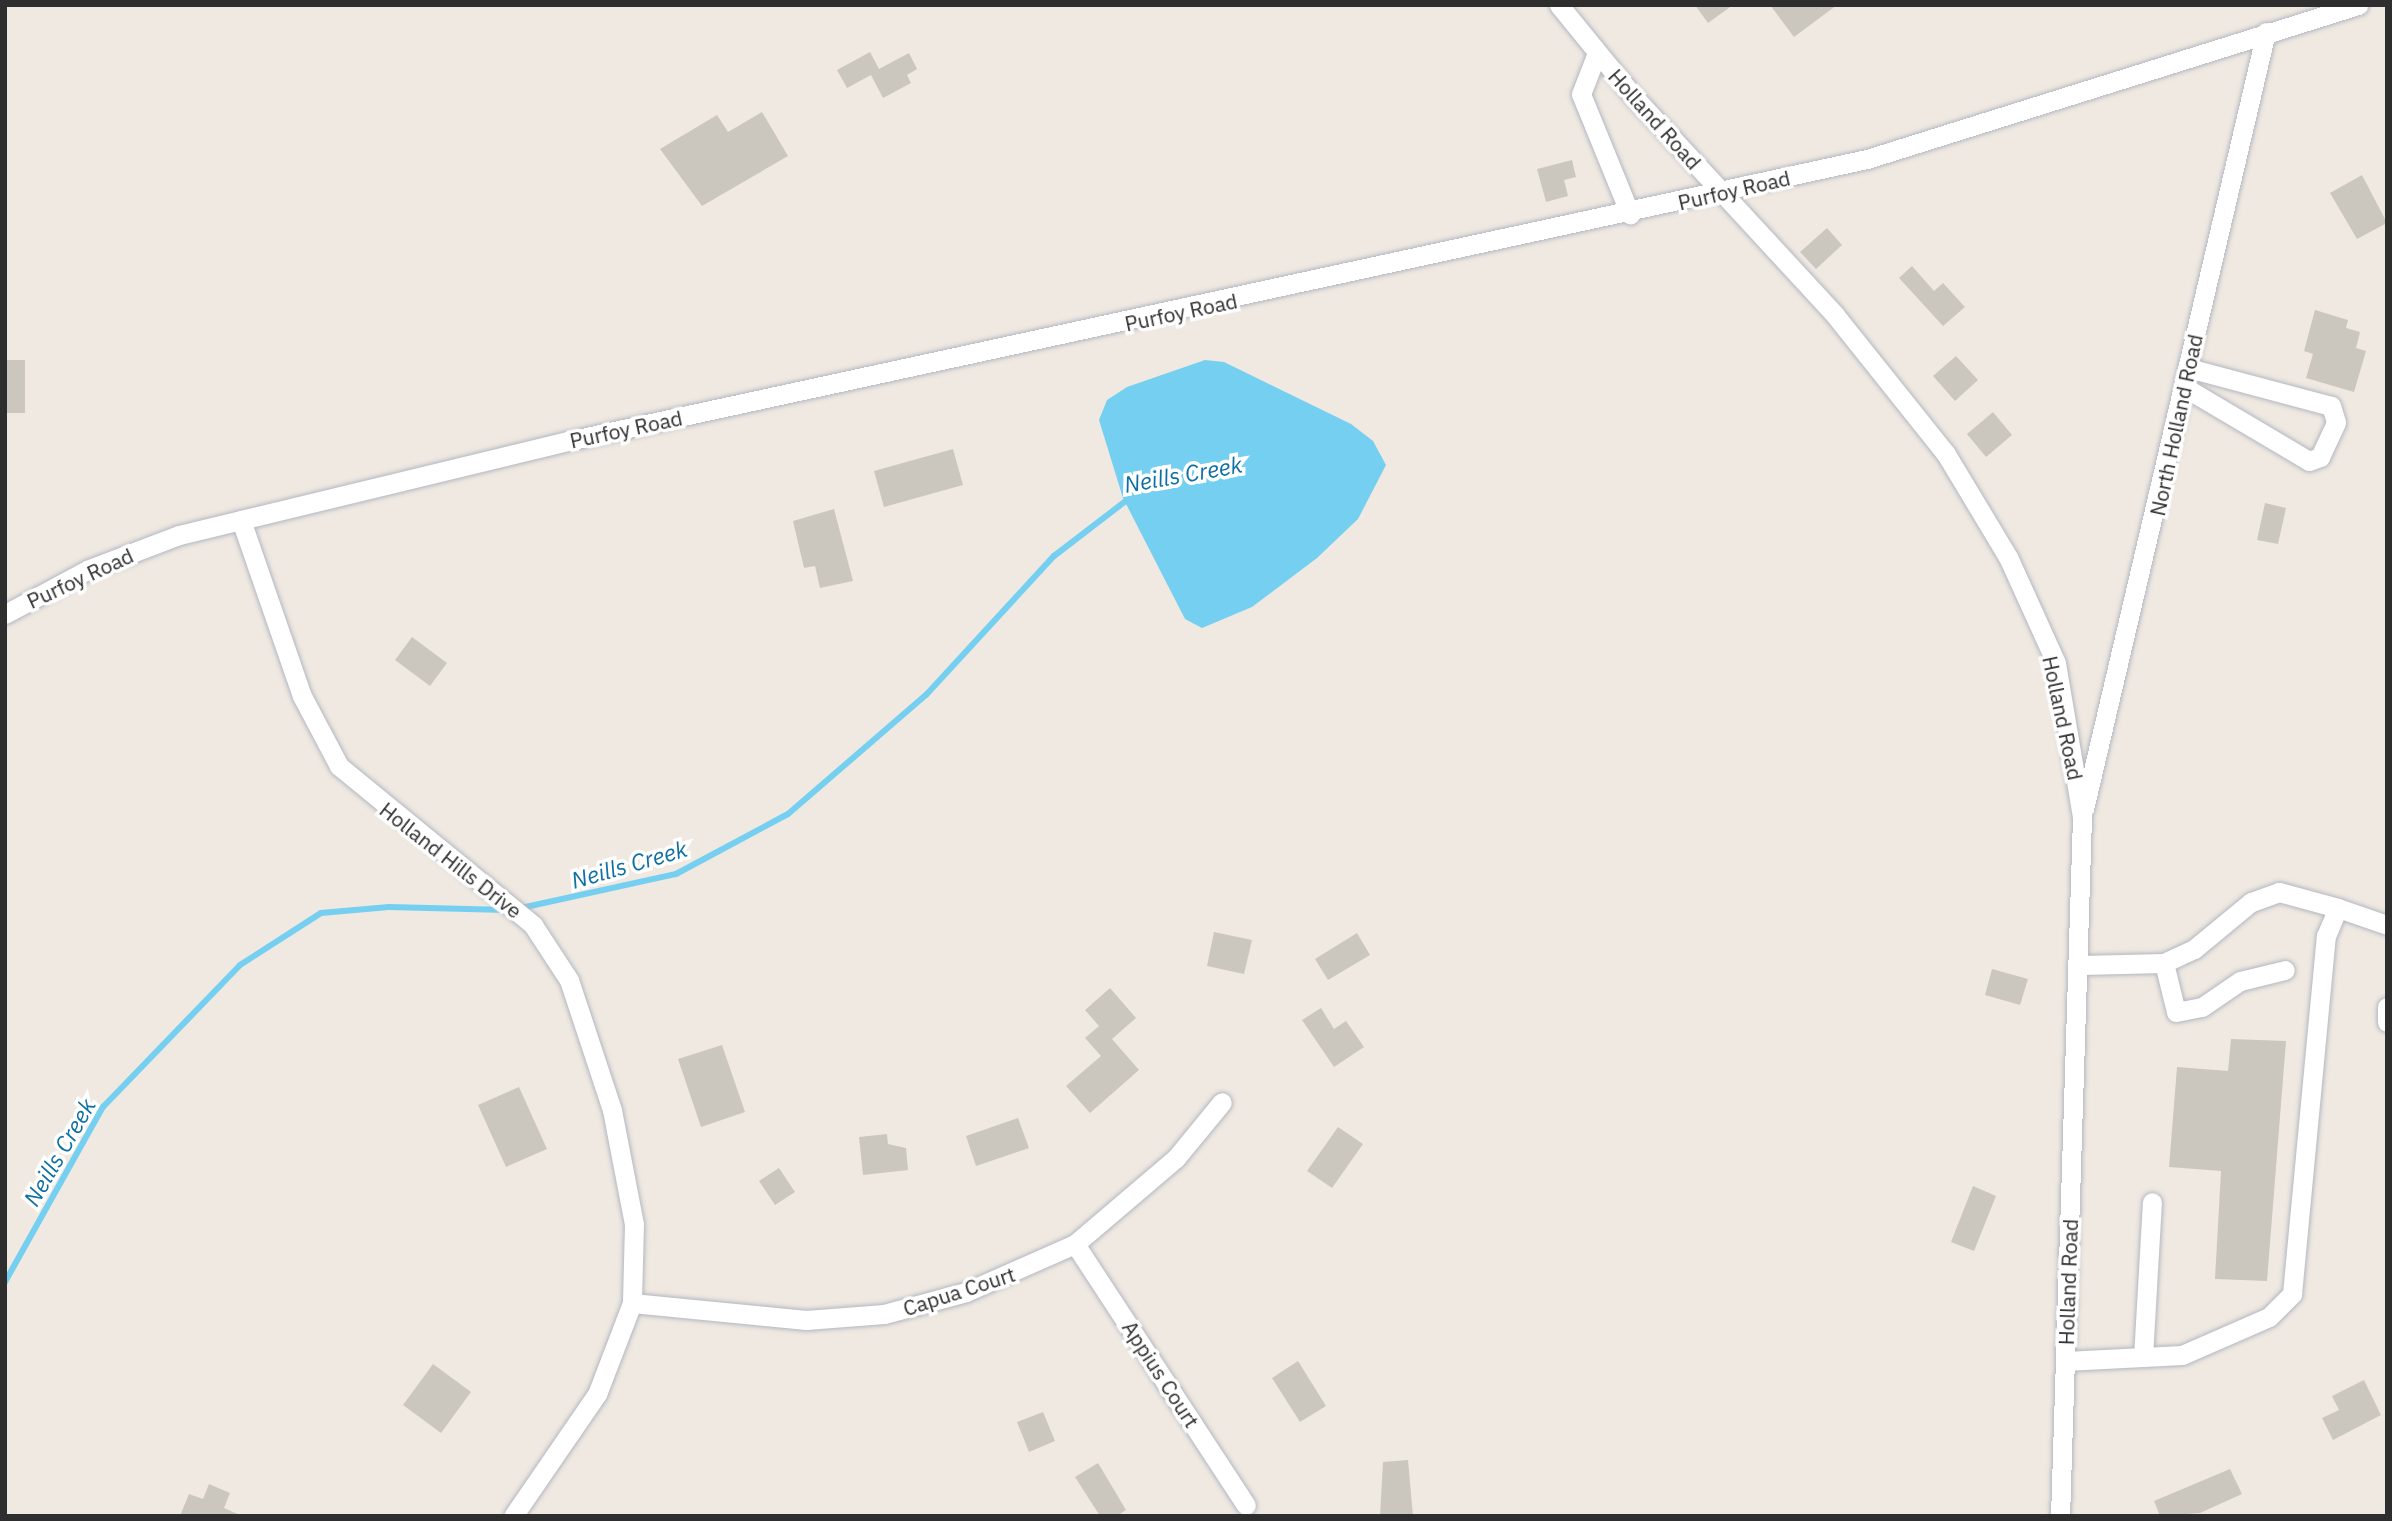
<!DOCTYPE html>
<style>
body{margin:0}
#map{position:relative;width:2392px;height:1521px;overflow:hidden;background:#efe9e1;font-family:"IBM Plex Sans",sans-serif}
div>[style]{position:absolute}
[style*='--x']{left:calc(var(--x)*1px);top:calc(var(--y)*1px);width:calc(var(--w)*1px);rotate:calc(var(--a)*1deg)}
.water>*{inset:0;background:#75cff0}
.stream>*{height:6px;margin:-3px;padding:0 3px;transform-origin:3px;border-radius:3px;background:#75cff0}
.building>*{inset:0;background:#cbc7bf}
.roads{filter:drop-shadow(0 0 2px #b4b7c1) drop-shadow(0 0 2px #b4b7c1)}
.minor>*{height:19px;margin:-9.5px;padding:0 9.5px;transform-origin:9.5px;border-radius:9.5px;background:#fff}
span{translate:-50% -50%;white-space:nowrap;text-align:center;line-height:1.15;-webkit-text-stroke:7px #fff;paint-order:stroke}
.street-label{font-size:21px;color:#2e2e2e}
.water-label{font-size:23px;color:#0d6fa3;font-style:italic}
.frame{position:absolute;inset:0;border:7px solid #2e2e2e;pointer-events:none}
</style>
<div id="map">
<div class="water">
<i style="clip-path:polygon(1205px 360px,1224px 362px,1351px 424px,1373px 441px,1386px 465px,1358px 519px,1317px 558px,1252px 607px,1202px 628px,1185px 619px,1123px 498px,1099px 420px,1107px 400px,1127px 387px)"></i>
</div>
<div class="stream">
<i style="--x:521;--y:908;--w:159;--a:-12.4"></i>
<i style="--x:676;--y:874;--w:127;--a:-28.2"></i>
<i style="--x:788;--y:814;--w:182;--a:-40.8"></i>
<i style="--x:926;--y:695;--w:189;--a:-47.4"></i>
<i style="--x:1054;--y:556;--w:97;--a:-37.5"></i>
<i style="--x:5;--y:1282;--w:201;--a:-60.8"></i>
<i style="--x:103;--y:1107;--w:197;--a:-46"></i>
<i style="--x:240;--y:965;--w:96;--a:-32.7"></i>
<i style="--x:321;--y:913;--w:68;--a:-5"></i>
<i style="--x:389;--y:907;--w:118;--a:1.5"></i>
</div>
<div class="building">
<i style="clip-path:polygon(1695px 5px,1733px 5px,1708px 23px)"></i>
<i style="clip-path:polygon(1770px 5px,1837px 5px,1794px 37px)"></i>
<i style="clip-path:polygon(870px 52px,879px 69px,909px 53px,917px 69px,907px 75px,911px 83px,883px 98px,871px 75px,847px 88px,837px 70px)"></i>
<i style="clip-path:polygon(762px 112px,788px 156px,702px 206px,660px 149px,717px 115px,728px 132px)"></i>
<i style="clip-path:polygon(1572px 160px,1576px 177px,1564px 180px,1568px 196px,1546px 202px,1537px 169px)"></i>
<i style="clip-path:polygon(2362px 175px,2387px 223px,2357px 239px,2330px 193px)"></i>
<i style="clip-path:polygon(1827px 228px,1842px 245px,1816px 269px,1800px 252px)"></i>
<i style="clip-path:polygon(1912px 266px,1934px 291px,1943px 283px,1965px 307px,1943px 326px,1899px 278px)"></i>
<i style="clip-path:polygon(2315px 310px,2348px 320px,2346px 328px,2360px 332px,2356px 348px,2366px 351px,2354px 392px,2306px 378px,2313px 354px,2304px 351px)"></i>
<i style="clip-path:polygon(1956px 356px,1978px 380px,1955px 401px,1933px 376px)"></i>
<i style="clip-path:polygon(5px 360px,25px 360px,25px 413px,5px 413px)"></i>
<i style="clip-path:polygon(1993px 412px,2012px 435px,1986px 457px,1967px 434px)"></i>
<i style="clip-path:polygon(953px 449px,963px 485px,884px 507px,874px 471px)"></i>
<i style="clip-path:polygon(2265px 503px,2286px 508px,2278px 544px,2257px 540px)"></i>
<i style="clip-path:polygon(834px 509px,853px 581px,820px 588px,815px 566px,804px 568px,793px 521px)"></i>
<i style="clip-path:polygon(412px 637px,447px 663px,430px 686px,395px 660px)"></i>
<i style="clip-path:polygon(1214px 932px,1252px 940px,1244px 974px,1207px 966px)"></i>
<i style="clip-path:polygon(1357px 933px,1370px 955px,1328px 980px,1315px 959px)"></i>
<i style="clip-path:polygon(1992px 969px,2028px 979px,2020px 1005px,1985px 995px)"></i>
<i style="clip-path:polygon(1110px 988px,1136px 1018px,1112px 1039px,1139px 1070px,1090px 1113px,1066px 1086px,1101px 1056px,1085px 1038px,1099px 1026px,1085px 1010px)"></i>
<i style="clip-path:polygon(1321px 1008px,1334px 1029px,1346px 1021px,1364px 1047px,1334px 1067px,1302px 1020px)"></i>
<i style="clip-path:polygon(2231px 1039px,2286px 1041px,2267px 1281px,2215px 1279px,2221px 1171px,2169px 1167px,2177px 1067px,2228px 1071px)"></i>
<i style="clip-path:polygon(722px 1045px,745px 1112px,701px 1127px,678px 1059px)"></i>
<i style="clip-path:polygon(519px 1087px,547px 1149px,506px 1167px,478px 1105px)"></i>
<i style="clip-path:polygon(1018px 1118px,1029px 1148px,976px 1166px,966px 1136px)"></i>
<i style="clip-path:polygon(1338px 1127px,1363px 1144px,1332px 1188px,1307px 1171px)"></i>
<i style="clip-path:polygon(887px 1134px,888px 1144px,906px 1148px,908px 1170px,863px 1175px,859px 1137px)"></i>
<i style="clip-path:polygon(779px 1168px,795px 1192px,775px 1205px,759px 1181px)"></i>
<i style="clip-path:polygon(1973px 1186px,1996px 1196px,1974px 1251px,1951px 1242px)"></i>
<i style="clip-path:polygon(1298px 1361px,1326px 1406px,1300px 1422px,1272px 1378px)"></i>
<i style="clip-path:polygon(433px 1364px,471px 1392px,441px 1433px,403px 1405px)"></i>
<i style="clip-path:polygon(2364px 1380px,2381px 1415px,2333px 1440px,2322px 1418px,2339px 1410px,2332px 1396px)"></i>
<i style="clip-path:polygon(1043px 1412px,1055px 1441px,1029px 1452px,1017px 1422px)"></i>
<i style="clip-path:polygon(1408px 1460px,1413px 1516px,1380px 1516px,1383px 1462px)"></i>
<i style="clip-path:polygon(1098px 1463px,1126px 1510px,1117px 1516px,1100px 1516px,1075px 1477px)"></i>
<i style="clip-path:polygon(2230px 1469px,2242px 1494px,2200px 1513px,2160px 1516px,2154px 1501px)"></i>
<i style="clip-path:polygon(209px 1484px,230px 1493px,224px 1508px,242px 1516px,180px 1516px,189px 1494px,203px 1499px)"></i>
</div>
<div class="roads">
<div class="minor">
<i style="--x:1559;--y:5;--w:119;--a:50.8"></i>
<i style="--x:1634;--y:97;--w:297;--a:47.3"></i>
<i style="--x:1835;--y:315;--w:178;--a:51.4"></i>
<i style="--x:1946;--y:454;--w:120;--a:59"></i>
<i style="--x:2008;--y:557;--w:116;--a:65.6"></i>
<i style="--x:2056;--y:663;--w:156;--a:80.4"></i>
<i style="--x:2082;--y:817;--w:699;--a:91.8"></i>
<i style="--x:1597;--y:53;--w:44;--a:111.3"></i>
<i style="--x:1581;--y:94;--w:130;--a:67.8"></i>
<i style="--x:2184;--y:387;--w:145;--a:30.6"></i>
<i style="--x:2309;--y:461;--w:12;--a:-20"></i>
<i style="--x:2320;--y:457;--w:38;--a:-65"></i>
<i style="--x:2336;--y:422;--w:17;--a:-107"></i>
<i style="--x:2331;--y:406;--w:148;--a:-165.1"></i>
<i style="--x:241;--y:520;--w:186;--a:70.9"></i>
<i style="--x:302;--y:696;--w:79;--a:62.1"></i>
<i style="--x:339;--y:766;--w:251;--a:39.3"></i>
<i style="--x:533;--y:925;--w:66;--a:56.8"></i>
<i style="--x:569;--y:980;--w:137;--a:71.7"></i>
<i style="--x:612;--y:1110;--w:116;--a:79.1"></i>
<i style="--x:634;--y:1224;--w:79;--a:91.5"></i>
<i style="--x:632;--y:1303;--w:97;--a:111"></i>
<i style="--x:597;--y:1394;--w:148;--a:124.5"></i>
<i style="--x:5;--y:614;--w:93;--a:-28.2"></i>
<i style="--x:87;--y:570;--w:98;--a:-20.8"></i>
<i style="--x:179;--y:535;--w:400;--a:-13.6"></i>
<i style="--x:568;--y:441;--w:1329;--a:-12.25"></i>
<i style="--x:1867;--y:159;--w:515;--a:-17.41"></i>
<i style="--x:2084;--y:809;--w:798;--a:-76.82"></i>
<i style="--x:2338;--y:908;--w:52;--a:19.1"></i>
<i style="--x:2164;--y:963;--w:50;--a:76.2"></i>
<i style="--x:2176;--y:1012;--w:26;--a:-11"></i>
<i style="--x:2202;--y:1007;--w:46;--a:-34.4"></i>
<i style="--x:2240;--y:981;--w:46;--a:-13.7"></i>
<i style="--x:2387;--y:1007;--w:15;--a:90"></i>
<i style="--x:1075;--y:1244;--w:312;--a:56.8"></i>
<i style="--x:632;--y:1303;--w:175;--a:5.6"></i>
<i style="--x:806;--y:1320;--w:78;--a:-4.4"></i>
<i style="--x:884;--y:1314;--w:85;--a:-15"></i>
<i style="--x:966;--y:1292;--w:119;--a:-23.8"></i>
<i style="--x:1075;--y:1244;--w:133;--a:-40.4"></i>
<i style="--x:1176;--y:1158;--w:72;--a:-50.6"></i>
<i style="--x:2143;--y:1357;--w:155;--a:-86.7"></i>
<i style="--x:2065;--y:1361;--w:117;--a:-2.9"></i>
<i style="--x:2182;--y:1355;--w:95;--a:-23.6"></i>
<i style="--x:2269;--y:1317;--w:33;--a:-45"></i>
<i style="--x:2292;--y:1294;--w:360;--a:-84.6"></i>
<i style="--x:2326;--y:936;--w:30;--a:-67"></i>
<i style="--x:2338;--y:908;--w:61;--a:-164.8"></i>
<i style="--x:2279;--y:892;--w:30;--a:160"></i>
<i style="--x:2251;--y:902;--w:74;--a:140.5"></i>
<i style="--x:2194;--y:949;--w:33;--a:155"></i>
<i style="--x:2164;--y:963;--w:83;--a:178.6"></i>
</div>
</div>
<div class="street-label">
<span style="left:1655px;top:119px;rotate:48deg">Holland Road</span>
<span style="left:1734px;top:190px;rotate:-13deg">Purfoy Road</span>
<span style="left:1181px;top:312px;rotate:-12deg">Purfoy Road</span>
<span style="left:2176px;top:425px;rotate:-78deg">North Holland Road</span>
<span style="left:626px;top:429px;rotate:-12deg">Purfoy Road</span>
<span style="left:80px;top:578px;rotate:-25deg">Purfoy Road</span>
<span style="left:2063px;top:718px;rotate:78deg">Holland Road</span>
<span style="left:451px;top:860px;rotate:38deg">Holland Hills Drive</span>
<span style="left:2068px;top:1282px;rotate:-88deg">Holland Road</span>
<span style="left:959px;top:1291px;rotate:-18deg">Capua Court</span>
<span style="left:1161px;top:1374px;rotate:57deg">Appius Court</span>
</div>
<div class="water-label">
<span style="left:1183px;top:474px;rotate:-10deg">Neills Creek</span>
<span style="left:629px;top:864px;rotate:-16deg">Neills Creek</span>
<span style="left:59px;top:1152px;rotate:-60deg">Neills Creek</span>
</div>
<div class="frame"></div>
</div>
